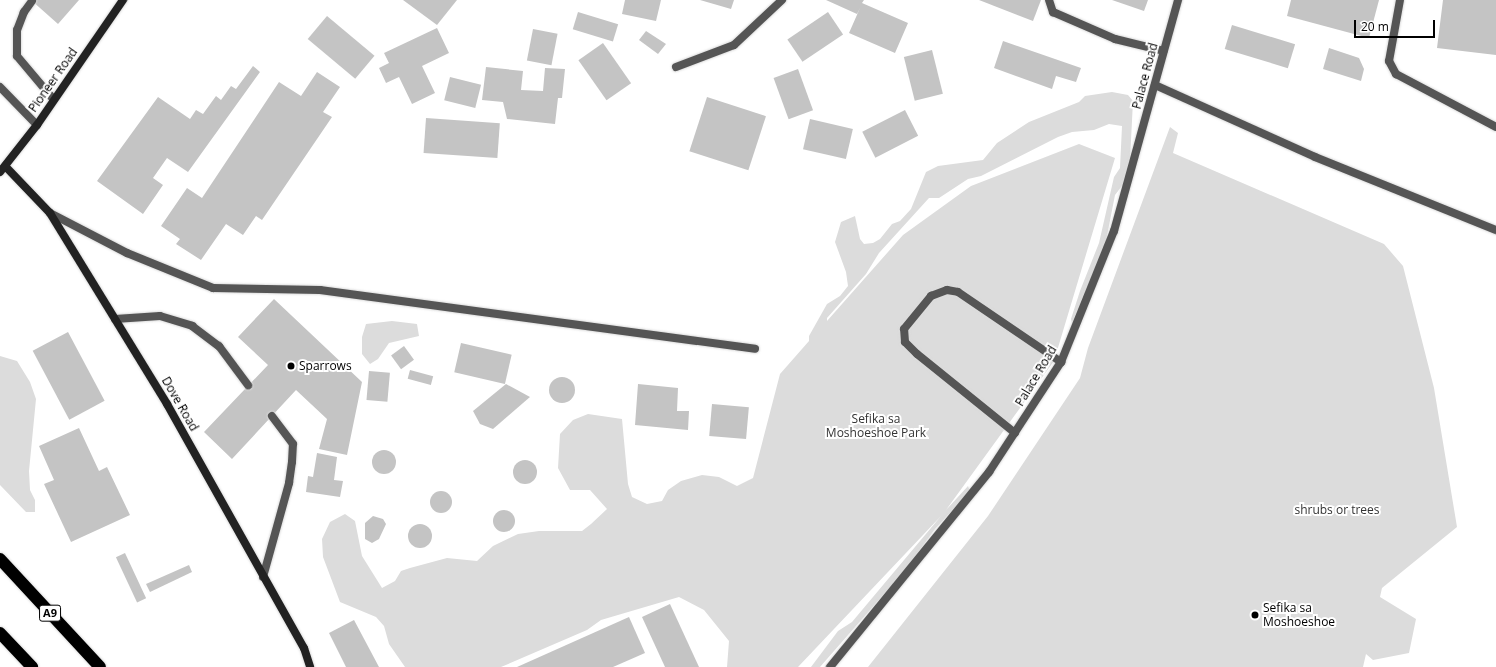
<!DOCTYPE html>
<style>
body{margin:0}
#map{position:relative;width:1496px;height:667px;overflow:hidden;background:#fff;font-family:"Open Sans",sans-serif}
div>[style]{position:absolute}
.green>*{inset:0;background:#dcdcdc}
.building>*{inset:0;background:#c4c4c4;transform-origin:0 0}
.round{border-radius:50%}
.roads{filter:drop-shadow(0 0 1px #dbdbdb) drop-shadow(0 0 1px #dbdbdb)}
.lane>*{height:8px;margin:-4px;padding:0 4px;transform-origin:4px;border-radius:4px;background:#555}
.street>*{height:8px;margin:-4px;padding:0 4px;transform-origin:4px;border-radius:4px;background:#555}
.secondary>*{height:8px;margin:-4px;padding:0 4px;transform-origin:4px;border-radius:4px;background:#222}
.highway>*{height:12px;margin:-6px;padding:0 6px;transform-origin:6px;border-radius:6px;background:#000}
.dots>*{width:11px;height:11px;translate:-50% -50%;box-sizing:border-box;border:2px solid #fff;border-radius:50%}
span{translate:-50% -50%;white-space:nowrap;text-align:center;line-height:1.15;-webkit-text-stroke:4px #fff;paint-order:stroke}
.shield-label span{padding:1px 3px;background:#fff;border:1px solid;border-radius:3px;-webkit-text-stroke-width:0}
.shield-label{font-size:11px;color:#000;font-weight:700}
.street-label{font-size:12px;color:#000}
.poi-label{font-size:12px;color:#000}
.left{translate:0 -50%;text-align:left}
.park-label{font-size:12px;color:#333}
.scale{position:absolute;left:1354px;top:20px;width:81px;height:18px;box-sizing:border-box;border:2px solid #000;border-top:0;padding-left:5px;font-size:12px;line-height:14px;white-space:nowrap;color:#000;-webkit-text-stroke:3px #fff;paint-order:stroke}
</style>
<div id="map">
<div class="green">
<div style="clip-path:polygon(1112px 92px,1128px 95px,1133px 101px,1130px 160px,1125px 182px,1115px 195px,1106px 241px,1072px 323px,1071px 319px,1080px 291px,1099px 243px,1114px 177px,1120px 168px,1122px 126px,1109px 124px,1094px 130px,1072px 132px,1058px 137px,981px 176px,968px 179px,939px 198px,929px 198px,879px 253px,866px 274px,827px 318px,827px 321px,903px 235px,971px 186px,1079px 144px,1115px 158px,1054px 361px,946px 510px,968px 486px,970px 491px,935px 529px,905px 570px,820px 667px,811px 667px,838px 631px,852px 622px,941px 516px,798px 667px,727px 667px,729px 641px,704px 610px,679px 597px,601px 620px,587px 630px,501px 667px,405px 667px,389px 644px,384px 626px,376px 617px,340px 602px,323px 557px,322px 539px,330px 522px,345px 514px,355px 521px,362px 556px,382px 588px,395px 581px,401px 571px,410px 568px,447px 558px,477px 561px,493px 546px,518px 534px,539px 531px,582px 531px,591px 524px,607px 509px,590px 490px,570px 490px,558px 468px,560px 434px,573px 420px,588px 414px,622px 419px,628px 484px,632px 497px,647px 504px,662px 501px,668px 490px,681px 481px,702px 475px,719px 477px,737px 486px,753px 478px,780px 374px,809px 341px,809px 336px,827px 304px,840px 296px,848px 286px,846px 272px,835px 242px,841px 222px,855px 216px,860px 239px,864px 244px,873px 243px,880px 239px,892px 224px,900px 221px,911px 209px,926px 172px,938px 166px,983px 160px,997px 143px,1029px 122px,1079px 102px,1085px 96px)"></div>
<div style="clip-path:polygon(1170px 127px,1178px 133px,1173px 153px,1384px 244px,1403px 266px,1434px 388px,1457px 527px,1382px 588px,1380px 597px,1416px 619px,1409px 653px,1373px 660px,1366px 654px,1363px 667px,868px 667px,988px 516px,1080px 378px,1088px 348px)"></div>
<div style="clip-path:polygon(392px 321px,417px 324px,419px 336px,389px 343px,378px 359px,370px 364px,362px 354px,362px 337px,366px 324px)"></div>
<div style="clip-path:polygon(0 356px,17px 361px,30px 382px,36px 399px,29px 471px,30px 490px,35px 500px,35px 512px,26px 512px,0 485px)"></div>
</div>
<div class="building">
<div style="clip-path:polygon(31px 0,79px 0,58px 24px)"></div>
<div style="clip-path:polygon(403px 0,457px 0,437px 25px)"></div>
<div style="clip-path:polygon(625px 0,661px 0,656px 21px,622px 14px)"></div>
<div style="clip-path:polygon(700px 0,734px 0,731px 9px)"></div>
<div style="clip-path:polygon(826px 0,864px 0,862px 3px,908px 23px,895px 53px,849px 33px,860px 8px,857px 14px)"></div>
<div style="clip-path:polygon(979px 0,1041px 0,1033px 21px)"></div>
<div style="clip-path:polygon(1112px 0,1148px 0,1144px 11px)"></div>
<div style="clip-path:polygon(1291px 0,1379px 0,1369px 38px,1287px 16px)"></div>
<div style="clip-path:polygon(1443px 0,1496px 0,1496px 55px,1437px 48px)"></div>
<div style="left:578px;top:12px;width:42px;height:18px;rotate:17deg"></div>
<div style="left:828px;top:12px;width:27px;height:49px;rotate:56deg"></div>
<div style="left:327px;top:16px;width:62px;height:30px;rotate:40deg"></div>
<div style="left:1232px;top:25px;width:66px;height:25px;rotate:17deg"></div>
<div style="clip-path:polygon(437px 28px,449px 53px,422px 66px,435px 93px,412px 104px,399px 77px,386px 83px,379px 68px,389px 63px,384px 53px)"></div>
<div style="left:533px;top:29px;width:25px;height:32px;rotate:11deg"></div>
<div style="clip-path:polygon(646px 31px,666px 44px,658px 54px,639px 40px)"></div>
<div style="clip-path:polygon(1003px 41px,1081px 68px,1076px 82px,1056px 76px,1052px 89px,994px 68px)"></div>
<div style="left:603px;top:43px;width:49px;height:30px;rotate:55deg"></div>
<div style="clip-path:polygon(1329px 48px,1359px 58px,1364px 69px,1361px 81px,1323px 69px)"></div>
<div style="left:932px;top:50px;width:45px;height:29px;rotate:76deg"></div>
<div style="clip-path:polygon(253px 66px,260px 72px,188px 172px,167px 158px,153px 178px,163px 185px,143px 214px,97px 181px,158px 97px,190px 119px,196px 110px,203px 114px,216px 96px,221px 100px,231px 86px,236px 89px)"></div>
<div style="clip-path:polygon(486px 67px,523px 71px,521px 90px,543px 91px,545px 68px,565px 69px,562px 98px,558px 98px,555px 124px,507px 119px,503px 102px,482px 100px)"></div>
<div style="left:798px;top:69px;width:44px;height:26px;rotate:70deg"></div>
<div style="clip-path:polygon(317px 72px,340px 87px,323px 112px,332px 117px,262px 220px,256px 216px,243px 235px,226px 224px,201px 260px,176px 244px,180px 239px,161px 226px,187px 188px,202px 198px,279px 82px,301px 96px)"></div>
<div style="left:450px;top:77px;width:32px;height:24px;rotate:14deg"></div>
<div style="left:707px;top:97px;width:62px;height:57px;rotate:18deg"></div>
<div style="left:905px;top:110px;width:29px;height:48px;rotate:63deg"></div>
<div style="left:426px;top:118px;width:74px;height:35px;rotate:4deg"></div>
<div style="left:810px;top:119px;width:44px;height:31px;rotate:13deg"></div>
<div style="clip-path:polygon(274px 299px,362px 382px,347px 455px,319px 449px,327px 419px,296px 390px,232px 459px,204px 432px,268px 365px,238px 337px)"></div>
<div style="left:68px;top:332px;width:78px;height:40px;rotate:62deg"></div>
<div style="left:461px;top:343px;width:52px;height:30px;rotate:13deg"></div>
<div style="left:404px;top:346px;width:17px;height:16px;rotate:54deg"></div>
<div style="left:410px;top:370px;width:24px;height:9px;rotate:15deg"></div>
<div style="left:369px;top:371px;width:21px;height:29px;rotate:5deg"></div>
<div class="round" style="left:549px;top:377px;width:26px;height:26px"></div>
<div style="clip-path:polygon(506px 384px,530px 397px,493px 429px,480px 424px,473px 411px)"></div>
<div style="clip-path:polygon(638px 384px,678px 388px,677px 411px,689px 411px,688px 430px,635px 425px)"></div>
<div style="left:712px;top:404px;width:37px;height:32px;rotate:5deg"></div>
<div style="clip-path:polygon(79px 428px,99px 471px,107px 467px,130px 515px,71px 542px,44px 484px,54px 480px,39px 446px)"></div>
<div class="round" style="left:372px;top:450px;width:24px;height:24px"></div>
<div style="clip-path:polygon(317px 453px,337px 457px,334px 480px,343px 481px,340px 497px,306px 492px,308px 476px,313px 477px)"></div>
<div class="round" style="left:513px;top:460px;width:24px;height:24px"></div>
<div class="round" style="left:430px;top:491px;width:22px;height:22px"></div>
<div class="round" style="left:493px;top:510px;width:22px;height:22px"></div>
<div style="clip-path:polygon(373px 516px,383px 519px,386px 524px,379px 539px,372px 543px,365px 539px,365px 523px)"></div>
<div class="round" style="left:408px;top:524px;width:24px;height:24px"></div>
<div style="left:125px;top:553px;width:50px;height:10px;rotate:65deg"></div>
<div style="clip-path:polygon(189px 565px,192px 572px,150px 592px,146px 584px)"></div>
<div style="clip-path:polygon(670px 604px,699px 667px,665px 667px,642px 617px)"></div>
<div style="clip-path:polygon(629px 617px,645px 653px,613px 667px,517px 667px)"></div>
<div style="clip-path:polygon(354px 620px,379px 667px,346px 667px,329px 633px)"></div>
</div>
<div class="roads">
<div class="lane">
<div style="left:1049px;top:0;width:13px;rotate:72deg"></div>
<div style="left:1053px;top:12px;width:68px;rotate:23.5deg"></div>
<div style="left:1115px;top:39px;width:50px;rotate:13.8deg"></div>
<div style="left:1400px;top:0;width:62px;rotate:100.2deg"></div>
<div style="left:1389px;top:61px;width:15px;rotate:62deg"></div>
<div style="left:1396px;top:74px;width:113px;rotate:27.9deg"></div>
<div style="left:32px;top:1px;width:14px;rotate:126deg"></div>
<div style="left:24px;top:12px;width:19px;rotate:111deg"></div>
<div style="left:17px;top:30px;width:26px;rotate:90deg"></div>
<div style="left:17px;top:56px;width:57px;rotate:49.9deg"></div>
<div style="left:676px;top:67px;width:62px;rotate:-20.8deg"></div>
<div style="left:734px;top:45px;width:66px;rotate:-43.2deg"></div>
<div style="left:0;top:87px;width:53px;rotate:45.8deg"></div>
<div style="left:50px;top:213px;width:87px;rotate:27.5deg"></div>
<div style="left:127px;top:253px;width:93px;rotate:22.1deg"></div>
<div style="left:213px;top:288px;width:107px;rotate:1.1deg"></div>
<div style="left:320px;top:290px;width:439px;rotate:7.7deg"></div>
<div style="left:115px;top:319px;width:45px;rotate:-3.8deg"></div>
<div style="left:160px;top:316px;width:34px;rotate:17deg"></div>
<div style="left:192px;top:326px;width:34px;rotate:37deg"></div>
<div style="left:219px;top:346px;width:49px;rotate:53.4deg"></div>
<div style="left:1015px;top:433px;width:126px;rotate:-141.1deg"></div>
<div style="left:917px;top:354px;width:17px;rotate:-135deg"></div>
<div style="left:905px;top:342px;width:13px;rotate:-94deg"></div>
<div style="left:904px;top:329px;width:43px;rotate:-50.7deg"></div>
<div style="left:931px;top:296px;width:17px;rotate:-21deg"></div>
<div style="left:947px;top:290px;width:11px;rotate:10deg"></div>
<div style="left:958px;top:292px;width:125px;rotate:34.2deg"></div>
<div style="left:263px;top:577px;width:98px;rotate:-74.5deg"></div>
<div style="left:289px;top:483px;width:21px;rotate:-82deg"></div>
<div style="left:292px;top:462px;width:18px;rotate:-87deg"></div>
<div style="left:293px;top:444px;width:35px;rotate:-127deg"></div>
</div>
<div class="street">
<div style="left:1155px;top:85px;width:175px;rotate:24.2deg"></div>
<div style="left:1315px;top:157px;width:195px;rotate:22deg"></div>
<div style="left:830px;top:667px;width:252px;rotate:-50.8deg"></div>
<div style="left:989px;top:472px;width:131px;rotate:-56.8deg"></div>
<div style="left:1061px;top:362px;width:141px;rotate:-68deg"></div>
<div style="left:1114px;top:231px;width:240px;rotate:-74.5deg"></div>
</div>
<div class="secondary">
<div style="left:6px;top:167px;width:64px;rotate:46.3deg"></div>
<div style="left:50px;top:213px;width:224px;rotate:58.5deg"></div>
<div style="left:167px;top:404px;width:280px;rotate:60.7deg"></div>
<div style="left:304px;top:648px;width:20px;rotate:72deg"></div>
<div style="left:0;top:172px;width:60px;rotate:-51.8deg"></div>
<div style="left:37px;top:125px;width:152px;rotate:-55.5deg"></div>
</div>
<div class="highway">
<div style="left:0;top:559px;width:147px;rotate:47.2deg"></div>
<div style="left:0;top:633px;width:47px;rotate:46.7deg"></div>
</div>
</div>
<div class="dots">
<div style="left:291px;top:366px;background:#000"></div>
<div style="left:1255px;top:615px;background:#000"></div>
</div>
<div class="shield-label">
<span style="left:50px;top:613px">A9</span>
</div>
<div class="street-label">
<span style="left:1145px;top:76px;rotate:-75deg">Palace Road</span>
<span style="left:53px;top:80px;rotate:-55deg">Pioneer Road</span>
<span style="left:1036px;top:376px;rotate:-59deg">Palace Road</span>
<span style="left:180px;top:404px;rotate:60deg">Dove Road</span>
</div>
<div class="poi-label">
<span class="left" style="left:299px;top:366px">Sparrows</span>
<span class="left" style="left:1263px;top:615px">Sefika sa<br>Moshoeshoe</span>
</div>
<div class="park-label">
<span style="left:876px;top:426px">Sefika sa<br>Moshoeshoe Park</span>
<span style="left:1337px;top:510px">shrubs or trees</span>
</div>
<div class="scale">20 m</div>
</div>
